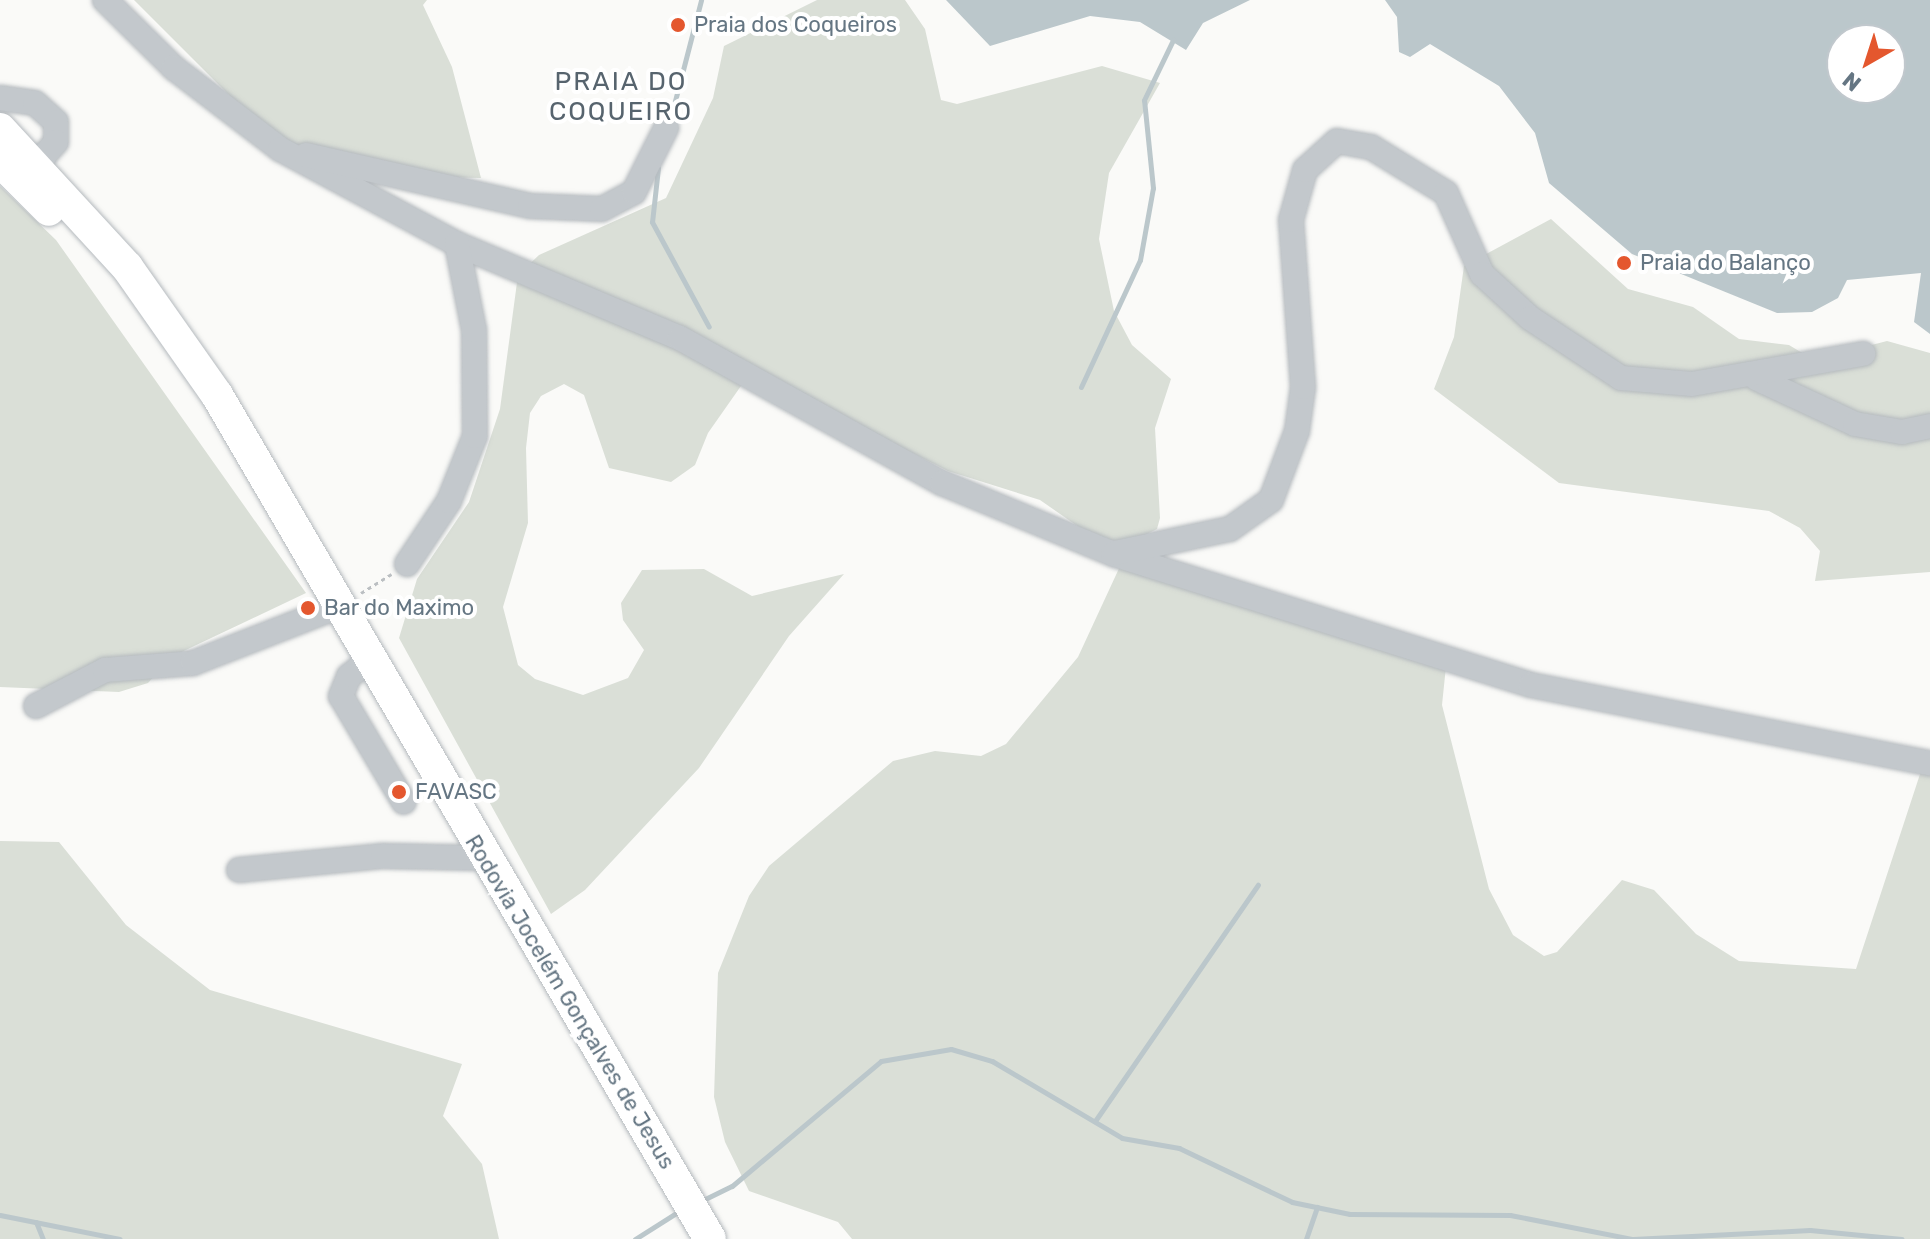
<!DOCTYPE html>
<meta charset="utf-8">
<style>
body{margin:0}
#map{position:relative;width:1930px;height:1239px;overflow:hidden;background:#fafaf8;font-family:Rubik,sans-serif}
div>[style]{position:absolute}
.green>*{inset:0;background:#dadfd7}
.water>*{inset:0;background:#bbc7cb}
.stream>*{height:5px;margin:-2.5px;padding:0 2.5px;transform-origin:2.5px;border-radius:2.5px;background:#bbc7cb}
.path>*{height:3px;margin-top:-1.5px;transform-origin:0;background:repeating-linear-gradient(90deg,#bbbfc2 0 4px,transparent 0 8px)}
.roads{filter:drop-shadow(0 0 2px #b5babe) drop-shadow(0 0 2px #b5babe)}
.minor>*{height:24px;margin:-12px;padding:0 12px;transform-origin:12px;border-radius:12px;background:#c3c8cc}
.major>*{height:32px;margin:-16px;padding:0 16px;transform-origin:16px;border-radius:16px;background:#fff}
.dots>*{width:22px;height:22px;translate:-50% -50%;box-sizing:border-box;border:4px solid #fff;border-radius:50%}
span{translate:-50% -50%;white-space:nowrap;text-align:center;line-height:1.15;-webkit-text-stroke:8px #fff;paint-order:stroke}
.poi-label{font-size:22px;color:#657683}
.left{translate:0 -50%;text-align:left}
.street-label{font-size:22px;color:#657683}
.quarter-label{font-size:26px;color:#57646e;letter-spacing:2px}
.north{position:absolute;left:1826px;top:24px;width:80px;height:80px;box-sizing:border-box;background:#fff;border:2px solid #c1c8cd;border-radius:50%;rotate:219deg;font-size:22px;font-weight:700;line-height:32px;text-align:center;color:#657683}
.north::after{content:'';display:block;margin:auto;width:28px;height:36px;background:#e4572e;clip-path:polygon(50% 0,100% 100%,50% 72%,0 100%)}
</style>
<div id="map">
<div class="green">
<div style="clip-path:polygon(134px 0,427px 0,423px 5px,452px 67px,481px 178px,436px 177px,279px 145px)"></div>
<div style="clip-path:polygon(817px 0,905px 0,925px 29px,941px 100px,957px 104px,1102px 66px,1160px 83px,1109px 173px,1099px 239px,1114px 311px,1132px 345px,1171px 379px,1155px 428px,1160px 518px,1157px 529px,1131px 542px,1096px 539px,1040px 500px,948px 471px,777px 385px,755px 366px,708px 433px,695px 465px,671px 482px,609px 468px,584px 395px,564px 384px,541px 396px,530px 413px,526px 448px,528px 523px,503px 607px,518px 665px,535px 679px,583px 695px,628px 678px,644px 650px,623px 620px,621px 603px,642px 570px,704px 569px,752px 596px,844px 574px,789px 636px,699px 768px,585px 890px,551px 914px,399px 638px,417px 579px,469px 502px,500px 409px,518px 275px,539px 255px,666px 198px,713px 98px,724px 46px)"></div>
<div style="clip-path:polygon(0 186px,56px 240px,306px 593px,171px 657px,148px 683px,119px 692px,0 687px)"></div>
<div style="clip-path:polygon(1551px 219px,1628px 289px,1693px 307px,1739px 339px,1789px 345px,1814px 360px,1887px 341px,1930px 353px,1930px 572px,1815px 581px,1820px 551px,1800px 528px,1769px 511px,1559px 483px,1434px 389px,1454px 337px,1464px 266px)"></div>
<div style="clip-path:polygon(1128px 549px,1448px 647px,1442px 705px,1489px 889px,1513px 935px,1544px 956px,1557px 952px,1622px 880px,1654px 890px,1696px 934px,1739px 961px,1856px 969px,1922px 768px,1930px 769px,1930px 1239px,852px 1239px,838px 1222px,749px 1191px,725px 1142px,714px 1097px,718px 973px,749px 896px,769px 866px,893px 761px,935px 751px,981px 756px,1006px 744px,1078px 657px)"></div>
<div style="clip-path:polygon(0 841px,59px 842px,126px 925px,210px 990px,462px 1064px,443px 1116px,482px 1164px,499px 1239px,0 1239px)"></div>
</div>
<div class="water">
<div style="clip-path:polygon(946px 0,1250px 0,1203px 23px,1186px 50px,1140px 22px,1090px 16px,990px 46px)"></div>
<div style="clip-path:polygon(evenodd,1385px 0,1930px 0,1930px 334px,1914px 322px,1921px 273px,1847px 280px,1838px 298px,1812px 312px,1777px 313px,1632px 254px,1549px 183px,1535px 133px,1499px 86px,1430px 44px,1410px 57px,1399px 52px,1397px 17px,1385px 0,1842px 40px,1890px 40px,1890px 88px,1842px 88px,1842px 40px)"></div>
</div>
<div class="stream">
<div style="left:669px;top:124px;width:128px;rotate:-75.5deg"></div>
<div style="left:658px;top:168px;width:54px;rotate:96.3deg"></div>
<div style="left:652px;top:222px;width:119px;rotate:61.5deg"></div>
<div style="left:1081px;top:387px;width:140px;rotate:-65.1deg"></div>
<div style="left:1140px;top:260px;width:73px;rotate:-79.8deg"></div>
<div style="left:1153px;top:188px;width:88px;rotate:-95.8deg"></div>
<div style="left:1144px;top:100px;width:67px;rotate:-64.2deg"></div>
<div style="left:1095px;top:1121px;width:287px;rotate:-55.4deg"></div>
<div style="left:701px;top:1201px;width:34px;rotate:-26deg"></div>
<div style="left:732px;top:1186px;width:194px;rotate:-40deg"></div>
<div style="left:881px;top:1061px;width:71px;rotate:-9.7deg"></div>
<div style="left:951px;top:1049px;width:43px;rotate:16.3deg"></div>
<div style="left:992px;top:1061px;width:151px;rotate:30.6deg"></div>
<div style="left:1122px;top:1138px;width:58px;rotate:10deg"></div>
<div style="left:1179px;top:1148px;width:125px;rotate:25.5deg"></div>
<div style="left:1292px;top:1202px;width:59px;rotate:11.7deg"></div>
<div style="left:1350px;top:1214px;width:160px;rotate:0.4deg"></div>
<div style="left:1510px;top:1215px;width:124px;rotate:11.1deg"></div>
<div style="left:0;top:1215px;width:122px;rotate:11.3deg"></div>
<div style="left:36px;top:1222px;width:18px;rotate:68deg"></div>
<div style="left:635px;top:1239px;width:54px;rotate:-32.2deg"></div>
<div style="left:1306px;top:1239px;width:34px;rotate:-71deg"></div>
<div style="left:1633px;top:1239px;width:177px;rotate:-2.9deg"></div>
<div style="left:1810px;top:1230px;width:92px;rotate:5.6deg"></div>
</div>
<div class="path">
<div style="left:361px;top:593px;width:36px;rotate:-32deg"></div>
</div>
<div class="roads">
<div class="minor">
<div style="left:105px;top:0;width:97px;rotate:44.6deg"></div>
<div style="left:174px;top:68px;width:133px;rotate:37.4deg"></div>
<div style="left:280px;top:149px;width:201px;rotate:28.2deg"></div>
<div style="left:457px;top:244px;width:242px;rotate:22.9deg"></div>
<div style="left:680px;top:338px;width:299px;rotate:29deg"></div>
<div style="left:942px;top:483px;width:185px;rotate:22.5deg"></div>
<div style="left:1113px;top:554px;width:438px;rotate:17.4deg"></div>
<div style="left:1531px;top:685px;width:407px;rotate:11.1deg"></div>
<div style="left:0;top:98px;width:35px;rotate:8deg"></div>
<div style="left:35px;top:103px;width:28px;rotate:42deg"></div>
<div style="left:56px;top:122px;width:20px;rotate:90deg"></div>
<div style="left:56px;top:142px;width:30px;rotate:131deg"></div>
<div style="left:306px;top:155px;width:230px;rotate:12.8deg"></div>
<div style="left:530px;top:206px;width:72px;rotate:2.4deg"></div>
<div style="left:602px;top:209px;width:36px;rotate:-28deg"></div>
<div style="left:634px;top:192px;width:72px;rotate:-63.4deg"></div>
<div style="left:1756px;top:378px;width:109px;rotate:24.9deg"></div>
<div style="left:1855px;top:424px;width:48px;rotate:9.7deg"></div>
<div style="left:1902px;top:432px;width:29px;rotate:-12deg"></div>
<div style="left:1115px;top:553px;width:117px;rotate:-11.8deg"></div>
<div style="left:1230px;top:529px;width:50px;rotate:-35.3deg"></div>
<div style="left:1271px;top:500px;width:74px;rotate:-69.4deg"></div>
<div style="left:1297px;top:431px;width:44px;rotate:-82.2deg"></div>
<div style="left:1303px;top:387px;width:167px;rotate:-94.1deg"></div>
<div style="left:1291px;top:220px;width:52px;rotate:-74.4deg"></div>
<div style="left:1305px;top:170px;width:43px;rotate:-42.2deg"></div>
<div style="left:1337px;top:141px;width:35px;rotate:10deg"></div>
<div style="left:1371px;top:147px;width:88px;rotate:31.5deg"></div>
<div style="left:1446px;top:193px;width:89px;rotate:66deg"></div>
<div style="left:1482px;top:274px;width:65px;rotate:42.5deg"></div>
<div style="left:1530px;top:318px;width:109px;rotate:33.4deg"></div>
<div style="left:1621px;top:378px;width:71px;rotate:4.8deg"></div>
<div style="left:1692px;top:384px;width:174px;rotate:-10deg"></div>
<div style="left:407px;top:564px;width:76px;rotate:-56.3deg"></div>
<div style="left:449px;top:501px;width:70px;rotate:-68.2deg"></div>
<div style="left:475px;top:436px;width:106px;rotate:-90.5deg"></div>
<div style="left:474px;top:330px;width:88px;rotate:-101.2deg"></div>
<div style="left:369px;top:660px;width:26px;rotate:141deg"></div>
<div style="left:349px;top:676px;width:22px;rotate:112deg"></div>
<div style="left:341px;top:696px;width:123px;rotate:59.3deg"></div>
<div style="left:36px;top:706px;width:78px;rotate:-27.6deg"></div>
<div style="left:105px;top:670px;width:88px;rotate:-4.5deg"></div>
<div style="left:193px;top:663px;width:155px;rotate:-21.3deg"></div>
<div style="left:239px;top:870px;width:145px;rotate:-5.6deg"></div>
<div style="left:383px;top:856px;width:103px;rotate:1.1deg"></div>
</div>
<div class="major">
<div style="left:0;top:129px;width:188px;rotate:47.4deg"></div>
<div style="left:127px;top:267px;width:156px;rotate:54.9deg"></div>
<div style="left:217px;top:395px;width:977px;rotate:59.71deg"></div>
<div style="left:0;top:161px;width:69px;rotate:45deg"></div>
</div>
</div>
<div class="dots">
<div style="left:678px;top:25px;background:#e4572e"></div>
<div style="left:1624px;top:263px;background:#e4572e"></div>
<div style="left:308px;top:608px;background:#e4572e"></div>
<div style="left:399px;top:792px;background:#e4572e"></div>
</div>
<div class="poi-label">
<span class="left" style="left:694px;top:25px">Praia dos Coqueiros</span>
<span class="left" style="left:1640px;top:263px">Praia do Balanço</span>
<span class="left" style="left:324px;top:608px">Bar do Maximo</span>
<span class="left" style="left:415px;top:792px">FAVASC</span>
</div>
<div class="street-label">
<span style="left:570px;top:1002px;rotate:59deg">Rodovia Jocelém Gonçalves de Jesus</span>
</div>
<div class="quarter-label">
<span style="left:621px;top:97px">PRAIA DO<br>COQUEIRO</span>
</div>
<div class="north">N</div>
</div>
